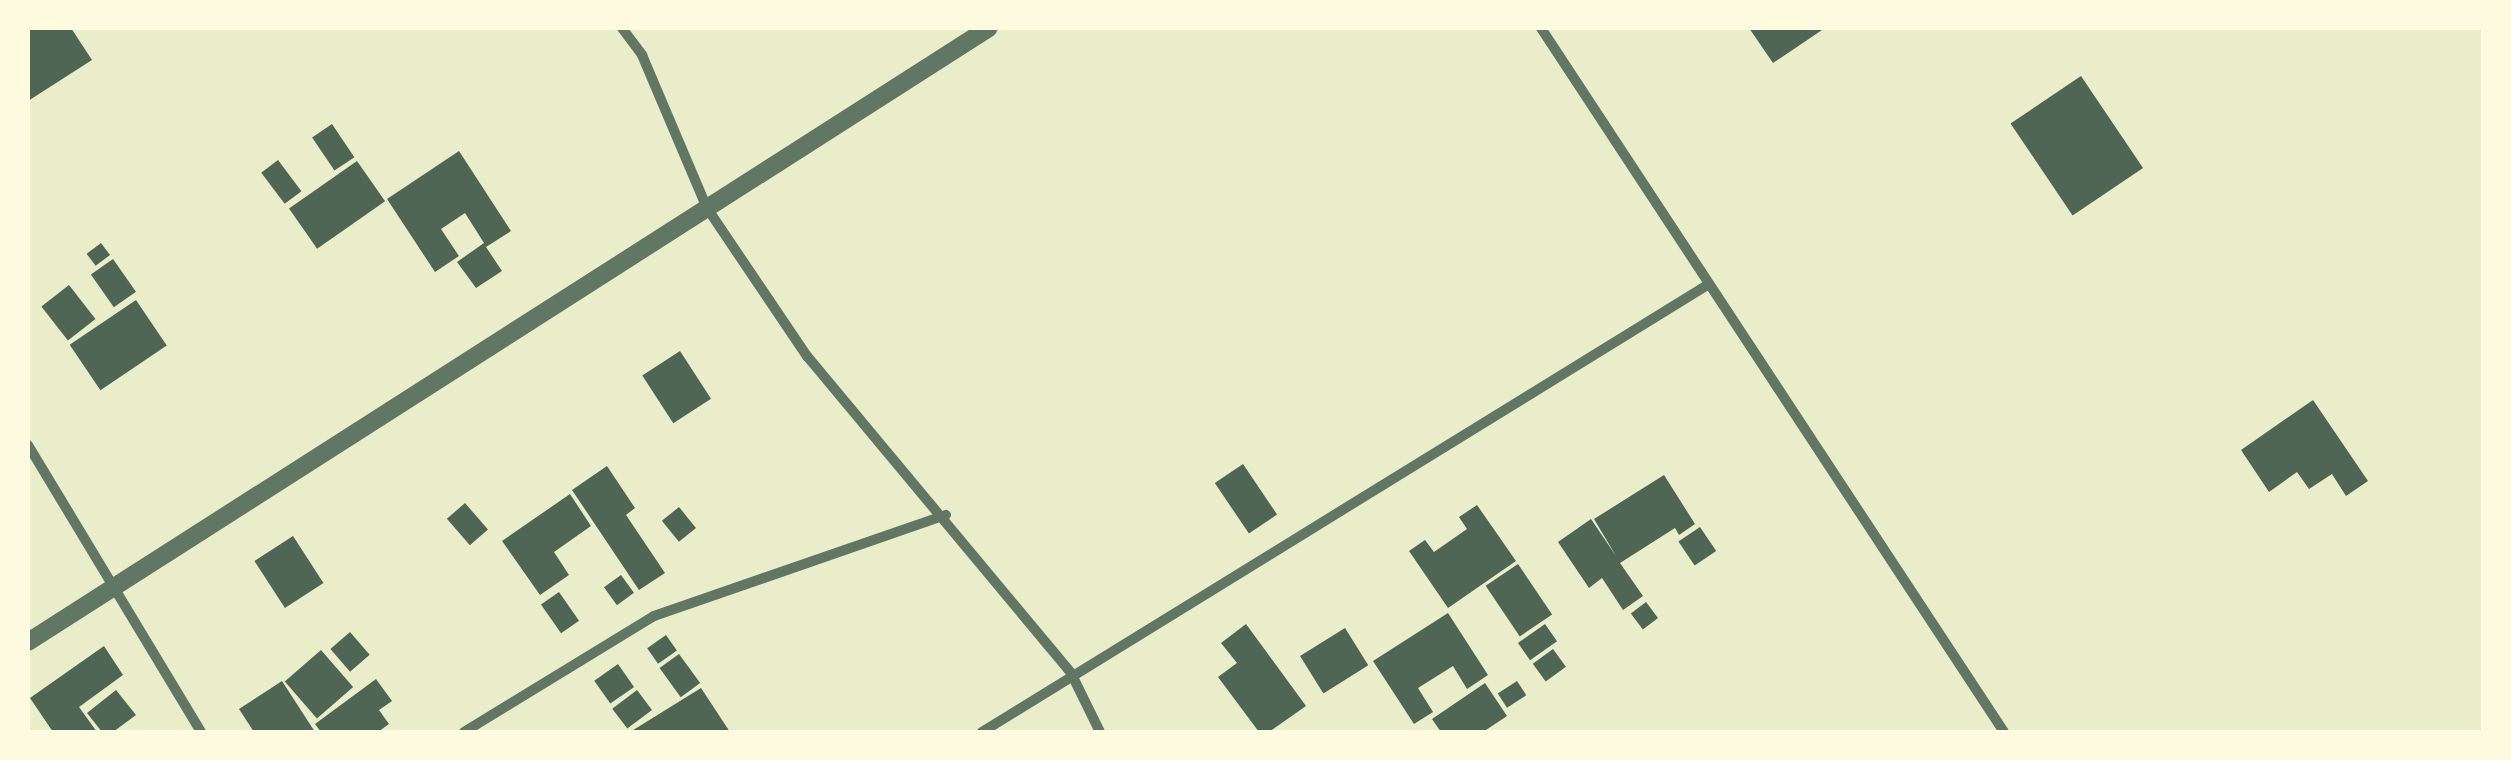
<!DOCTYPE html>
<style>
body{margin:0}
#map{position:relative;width:2511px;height:760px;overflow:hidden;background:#e9edc9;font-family:"Noto Sans",sans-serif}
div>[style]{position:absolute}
.building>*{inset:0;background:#4f6655;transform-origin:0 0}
.minor>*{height:10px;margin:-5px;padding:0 5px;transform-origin:5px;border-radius:5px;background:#617663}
.tertiary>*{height:18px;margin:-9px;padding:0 9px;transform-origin:9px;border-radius:9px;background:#617663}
span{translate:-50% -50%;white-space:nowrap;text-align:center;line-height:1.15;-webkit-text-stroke:10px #fefae0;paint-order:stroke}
.frame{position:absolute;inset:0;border:30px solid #fefae0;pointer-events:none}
</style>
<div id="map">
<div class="building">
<div style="clip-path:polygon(28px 28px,71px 28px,92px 60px,28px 101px)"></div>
<div style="clip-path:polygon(1749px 28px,1825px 28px,1773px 63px)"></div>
<div style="left:2081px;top:76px;width:111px;height:85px;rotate:56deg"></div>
<div style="left:332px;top:124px;width:40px;height:24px;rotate:56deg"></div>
<div style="clip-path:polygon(459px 151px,511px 231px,486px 247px,502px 271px,476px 288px,457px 262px,484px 243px,465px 213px,441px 229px,459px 256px,435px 272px,387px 199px)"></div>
<div style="left:278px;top:160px;width:39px;height:21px;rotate:53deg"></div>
<div style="left:357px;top:161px;width:49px;height:83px;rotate:55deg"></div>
<div style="left:101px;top:243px;width:15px;height:18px;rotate:53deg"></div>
<div style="left:113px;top:259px;width:40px;height:27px;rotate:55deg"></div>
<div style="left:69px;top:285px;width:43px;height:35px;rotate:52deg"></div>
<div style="left:136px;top:300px;width:55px;height:80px;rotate:56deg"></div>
<div style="left:680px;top:351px;width:57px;height:45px;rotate:57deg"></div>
<div style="clip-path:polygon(2313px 400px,2368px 481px,2346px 496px,2332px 474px,2309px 489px,2297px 472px,2269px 492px,2241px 450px)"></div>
<div style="left:1243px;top:464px;width:61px;height:34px;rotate:56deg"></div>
<div style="clip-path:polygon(607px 466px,635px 508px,626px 515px,665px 573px,639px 590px,572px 490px)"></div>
<div style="clip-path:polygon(1664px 475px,1695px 524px,1679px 535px,1675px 528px,1620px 563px,1643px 596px,1623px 610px,1602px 578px,1589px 588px,1558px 542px,1591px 519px,1616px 556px,1594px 519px)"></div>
<div style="clip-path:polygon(570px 494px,591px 526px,554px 552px,569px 575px,540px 595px,502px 541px)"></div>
<div style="left:465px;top:503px;width:35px;height:24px;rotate:49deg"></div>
<div style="clip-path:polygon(1477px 505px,1516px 561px,1448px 608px,1409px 551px,1425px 540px,1434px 552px,1467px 529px,1459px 517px)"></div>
<div style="left:679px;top:507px;width:27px;height:22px;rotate:51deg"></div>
<div style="left:1700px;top:527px;width:29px;height:26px;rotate:56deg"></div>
<div style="left:293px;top:536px;width:56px;height:46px;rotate:57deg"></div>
<div style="left:1518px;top:564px;width:61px;height:39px;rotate:56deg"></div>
<div style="left:621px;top:575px;width:22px;height:21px;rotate:54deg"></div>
<div style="left:559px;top:592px;width:35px;height:22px;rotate:55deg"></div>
<div style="left:1646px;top:602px;width:20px;height:19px;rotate:53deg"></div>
<div style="clip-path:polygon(1448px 613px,1488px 675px,1467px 689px,1453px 666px,1418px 688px,1433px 712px,1414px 724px,1373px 661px)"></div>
<div style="clip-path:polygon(1246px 624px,1306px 706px,1269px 732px,1259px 732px,1218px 677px,1237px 663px,1221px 643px)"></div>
<div style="left:1545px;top:624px;width:21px;height:33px;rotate:55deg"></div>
<div style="left:1345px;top:628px;width:44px;height:53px;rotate:58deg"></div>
<div style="left:350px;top:632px;width:30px;height:26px;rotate:49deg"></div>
<div style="left:666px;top:635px;width:19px;height:23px;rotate:55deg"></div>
<div style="clip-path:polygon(104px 646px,123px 675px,79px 707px,97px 732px,53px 732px,30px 698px)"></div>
<div style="left:1553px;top:649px;width:22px;height:25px;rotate:54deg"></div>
<div style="left:321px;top:650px;width:49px;height:48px;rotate:49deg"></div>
<div style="left:679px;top:654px;width:36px;height:24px;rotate:54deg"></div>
<div style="left:618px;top:664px;width:28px;height:29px;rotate:55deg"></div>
<div style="clip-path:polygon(376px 679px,392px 701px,379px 710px,389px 724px,378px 732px,321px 732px,315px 724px)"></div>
<div style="clip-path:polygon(282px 681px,315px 732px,254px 732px,239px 709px)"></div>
<div style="left:1517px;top:681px;width:17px;height:23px;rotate:57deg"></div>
<div style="clip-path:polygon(1485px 683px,1507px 716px,1483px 732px,1441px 732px,1432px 719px)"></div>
<div style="clip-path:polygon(701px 688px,730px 732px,630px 732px)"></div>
<div style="clip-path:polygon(116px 690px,136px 715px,113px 732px,102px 732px,87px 713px)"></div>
<div style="left:637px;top:690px;width:25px;height:31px;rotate:53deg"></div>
</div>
<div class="minor">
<div style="left:622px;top:28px;width:34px;rotate:53deg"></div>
<div style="left:642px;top:55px;width:166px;rotate:67deg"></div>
<div style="left:707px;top:208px;width:179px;rotate:56deg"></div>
<div style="left:807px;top:356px;width:413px;rotate:50.2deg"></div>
<div style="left:1071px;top:673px;width:66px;rotate:63.8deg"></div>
<div style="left:1541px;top:28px;width:843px;rotate:56.67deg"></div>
<div style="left:28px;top:445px;width:335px;rotate:58.9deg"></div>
<div style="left:464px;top:732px;width:223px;rotate:-31.4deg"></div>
<div style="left:654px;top:616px;width:309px;rotate:-19.1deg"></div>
<div style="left:982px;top:732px;width:854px;rotate:-31.64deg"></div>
</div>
<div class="tertiary">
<div style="left:28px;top:642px;width:1140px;rotate:-32.58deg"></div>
</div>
<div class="frame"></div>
</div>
